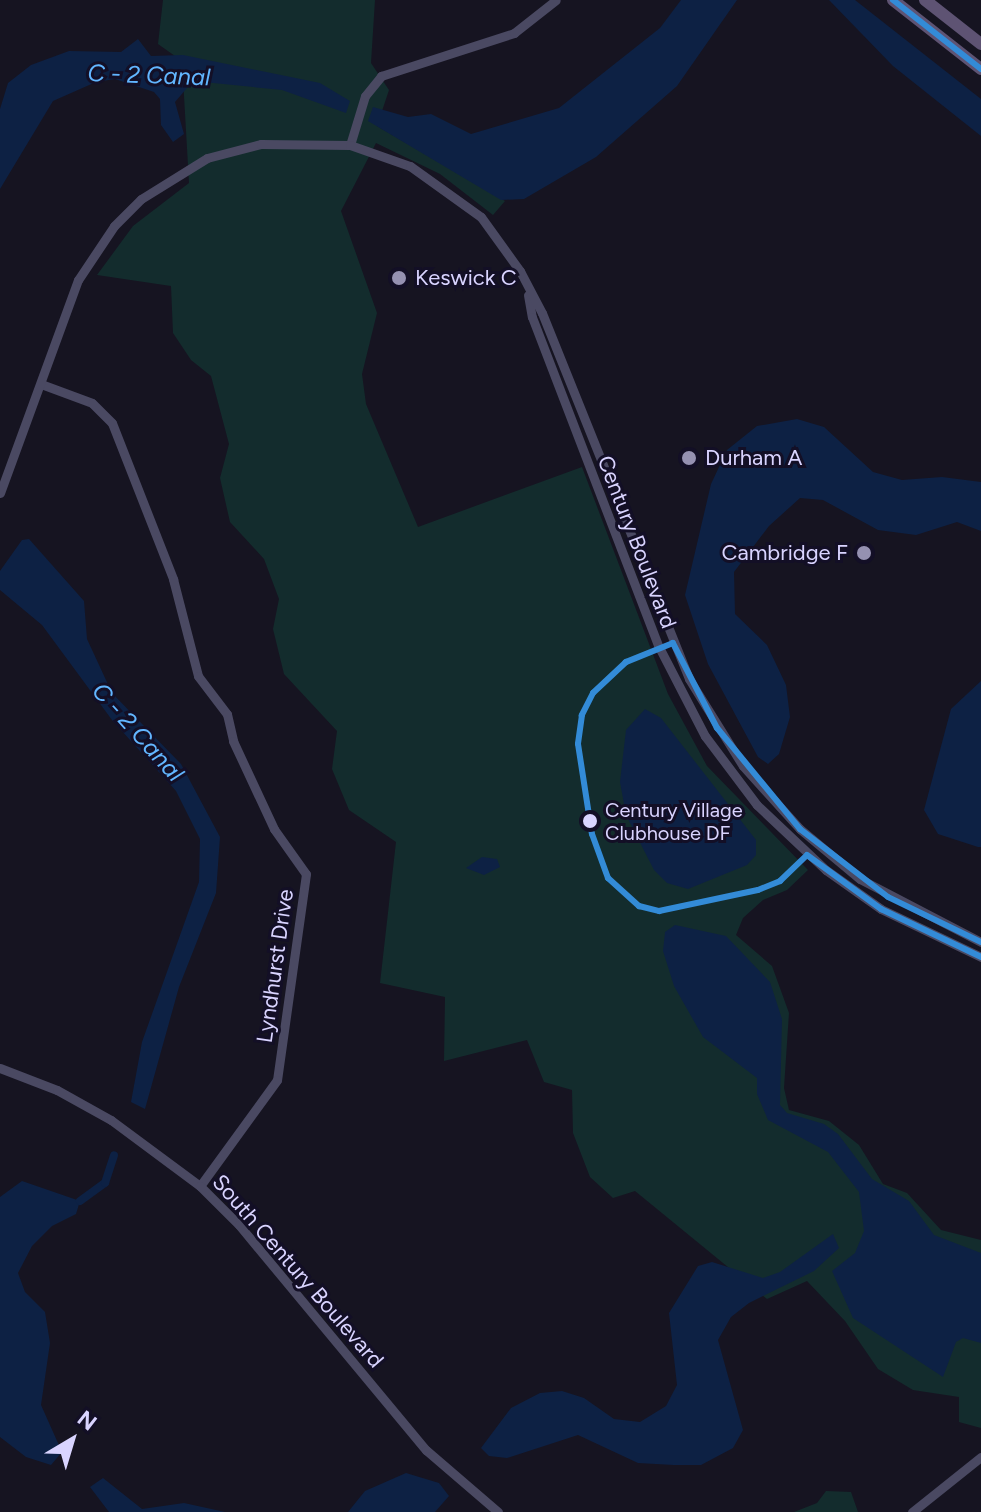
<!DOCTYPE html>
<style>
body{margin:0}
#map{position:relative;width:981px;height:1512px;overflow:hidden;background:#161421;font-family:Figtree,sans-serif}
div>[style]{position:absolute}
.green>*{inset:0;background:#132c2d}
.water>*{inset:0;background:#0d2144}
.canal>*{height:8px;margin:-4px;padding:0 4px;transform-origin:4px;border-radius:4px;background:#0d2144}
.minor>*{height:9px;margin:-4.5px;padding:0 4.5px;transform-origin:4.5px;border-radius:4.5px;background:#4a4962}
.major>*{height:12px;margin:-6px;padding:0 6px;transform-origin:6px;border-radius:6px;background:#5e5373}
.bus-1>*{height:6px;margin:-3px;padding:0 3px;transform-origin:3px;border-radius:3px;background:#338bd7}
.dots>*{width:22px;height:22px;translate:-50% -50%;box-sizing:border-box;border:4px solid #130f26;border-radius:50%}
span{translate:-50% -50%;white-space:nowrap;text-align:center;line-height:1.15;-webkit-text-stroke:6px #130f26;paint-order:stroke}
.bus-label{font-size:20px;color:#d9d4ff}
.left{translate:0 -50%;text-align:left}
.poi-label{font-size:22px;color:#d9d4ff}
.right{translate:-100% -50%;text-align:right}
.street-label{font-size:22px;color:#d9d4ff}
.water-label{font-size:24px;color:#62b6ff;font-style:italic}
.north{position:absolute;left:32px;top:1400px;width:80px;height:80px;-webkit-text-stroke:6px #130f26;paint-order:stroke;rotate:38deg;font-size:22px;font-weight:700;line-height:32px;text-align:center;color:#d9d4ff}
.north::after{content:'';display:block;margin:auto;width:28px;height:36px;background:#d9d4ff;clip-path:polygon(50% 0,100% 100%,50% 72%,0 100%)}
</style>
<div id="map">
<div class="green">
<div style="clip-path:polygon(163px 0,375px 0,371px 63px,389px 90px,377px 126px,505px 201px,493px 215px,440px 174px,376px 143px,341px 211px,377px 313px,362px 374px,366px 404px,418px 527px,582px 467px,668px 694px,707px 766px,808px 870px,787px 890px,763px 900px,743px 918px,736px 935px,772px 966px,789px 1013px,784px 1088px,789px 1110px,829px 1121px,859px 1145px,883px 1184px,907px 1193px,941px 1230px,981px 1240px,981px 1428px,959px 1422px,959px 1397px,913px 1390px,878px 1369px,845px 1321px,807px 1281px,767px 1299px,635px 1191px,613px 1198px,590px 1177px,573px 1133px,572px 1090px,544px 1082px,527px 1040px,444px 1061px,445px 997px,380px 983px,396px 842px,349px 810px,332px 769px,337px 731px,284px 674px,273px 629px,279px 599px,264px 559px,230px 522px,220px 478px,229px 444px,211px 376px,191px 360px,173px 333px,171px 286px,97px 275px,133px 226px,189px 183px,182px 61px,158px 44px)"></div>
<div style="clip-path:polygon(826px 1491px,851px 1492px,858px 1512px,794px 1512px,817px 1503px)"></div>
</div>
<div class="water">
<div style="clip-path:polygon(681px 0,737px 0,677px 86px,596px 157px,524px 199px,501px 200px,368px 121px,373px 107px,408px 117px,431px 114px,471px 134px,559px 108px,660px 28px)"></div>
<div style="clip-path:polygon(829px 0,855px 0,981px 99px,981px 136px,893px 66px)"></div>
<div style="clip-path:polygon(138px 39px,151px 56px,183px 55px,320px 83px,350px 101px,346px 113px,282px 90px,193px 81px,175px 102px,184px 134px,173px 142px,161px 125px,160px 99px,154px 92px,115px 79px,96px 82px,53px 101px,0 189px,0 109px,8px 83px,31px 65px,69px 51px,121px 52px)"></div>
<div style="clip-path:polygon(797px 419px,824px 427px,873px 472px,902px 480px,942px 477px,981px 482px,981px 531px,957px 522px,916px 535px,878px 530px,823px 500px,800px 498px,769px 526px,734px 572px,735px 614px,767px 645px,786px 685px,790px 717px,779px 754px,768px 764px,758px 757px,708px 664px,685px 595px,711px 484px,727px 450px,757px 426px)"></div>
<div style="clip-path:polygon(29px 539px,84px 601px,87px 639px,112px 693px,181px 764px,220px 837px,216px 893px,179px 987px,145px 1109px,131px 1102px,142px 1042px,199px 882px,200px 839px,176px 791px,112px 720px,42px 625px,0 590px,0 571px,22px 540px)"></div>
<div style="clip-path:polygon(981px 681px,981px 847px,978px 847px,938px 834px,924px 810px,951px 709px)"></div>
<div style="clip-path:polygon(645px 709px,661px 718px,756px 840px,756px 855px,747px 865px,688px 889px,667px 883px,654px 870px,626px 815px,620px 782px,626px 730px)"></div>
<div style="clip-path:polygon(482px 857px,497px 859px,500px 867px,484px 875px,466px 868px)"></div>
<div style="clip-path:polygon(675px 925px,726px 936px,770px 982px,782px 1019px,780px 1105px,787px 1113px,824px 1124px,838px 1134px,872px 1179px,909px 1201px,934px 1235px,981px 1253px,981px 1343px,963px 1338px,956px 1342px,943px 1377px,853px 1318px,832px 1271px,855px 1253px,864px 1231px,859px 1192px,828px 1152px,768px 1120px,757px 1094px,757px 1078px,703px 1037px,674px 986px,663px 951px,665px 932px)"></div>
<div style="clip-path:polygon(22px 1181px,80px 1201px,76px 1214px,52px 1226px,32px 1246px,18px 1273px,25px 1292px,45px 1312px,50px 1343px,41px 1405px,62px 1452px,51px 1465px,26px 1457px,0 1437px,0 1197px)"></div>
<div style="clip-path:polygon(833px 1234px,839px 1248px,814px 1271px,749px 1303px,731px 1317px,718px 1340px,743px 1430px,733px 1448px,701px 1465px,674px 1465px,638px 1463px,578px 1435px,507px 1458px,489px 1456px,481px 1448px,511px 1408px,540px 1393px,562px 1391px,584px 1398px,614px 1419px,640px 1422px,666px 1406px,677px 1385px,669px 1313px,698px 1266px,712px 1262px,763px 1278px,780px 1272px)"></div>
<div style="clip-path:polygon(406px 1473px,439px 1483px,449px 1496px,435px 1512px,348px 1512px,365px 1491px)"></div>
<div style="clip-path:polygon(103px 1478px,142px 1509px,184px 1503px,225px 1512px,109px 1512px,90px 1487px)"></div>
</div>
<div class="canal">
<div style="left:80px;top:1201px;width:31px;rotate:-36deg"></div>
<div style="left:105px;top:1183px;width:29px;rotate:-72deg"></div>
</div>
<div class="minor">
<div style="left:350px;top:145px;width:51px;rotate:-73deg"></div>
<div style="left:365px;top:96px;width:26px;rotate:-51deg"></div>
<div style="left:381px;top:76px;width:140px;rotate:-17.9deg"></div>
<div style="left:514px;top:33px;width:53px;rotate:-38.2deg"></div>
<div style="left:528px;top:295px;width:22px;rotate:80deg"></div>
<div style="left:532px;top:317px;width:354px;rotate:69deg"></div>
<div style="left:659px;top:647px;width:100px;rotate:62.7deg"></div>
<div style="left:705px;top:736px;width:86px;rotate:53deg"></div>
<div style="left:757px;top:805px;width:95px;rotate:43.3deg"></div>
<div style="left:826px;top:870px;width:67px;rotate:35.3deg"></div>
<div style="left:881px;top:909px;width:111px;rotate:25.6deg"></div>
<div style="left:41px;top:384px;width:54px;rotate:20.4deg"></div>
<div style="left:92px;top:403px;width:28px;rotate:45deg"></div>
<div style="left:112px;top:423px;width:168px;rotate:68.6deg"></div>
<div style="left:173px;top:579px;width:100px;rotate:75.5deg"></div>
<div style="left:198px;top:676px;width:48px;rotate:52.7deg"></div>
<div style="left:227px;top:714px;width:28px;rotate:77deg"></div>
<div style="left:233px;top:741px;width:97px;rotate:65deg"></div>
<div style="left:274px;top:829px;width:55px;rotate:54.6deg"></div>
<div style="left:306px;top:874px;width:208px;rotate:98deg"></div>
<div style="left:277px;top:1080px;width:131px;rotate:126deg"></div>
<div style="left:0;top:493px;width:227px;rotate:-69.9deg"></div>
<div style="left:78px;top:280px;width:65px;rotate:-56.3deg"></div>
<div style="left:114px;top:226px;width:38px;rotate:-45deg"></div>
<div style="left:141px;top:199px;width:78px;rotate:-31.8deg"></div>
<div style="left:207px;top:158px;width:56px;rotate:-14.5deg"></div>
<div style="left:261px;top:144px;width:89px;rotate:0.6deg"></div>
<div style="left:350px;top:145px;width:64px;rotate:19.3deg"></div>
<div style="left:410px;top:166px;width:87px;rotate:35.7deg"></div>
<div style="left:481px;top:217px;width:67px;rotate:54.2deg"></div>
<div style="left:520px;top:271px;width:47px;rotate:62.4deg"></div>
<div style="left:542px;top:313px;width:394px;rotate:68.1deg"></div>
<div style="left:689px;top:679px;width:102px;rotate:58.2deg"></div>
<div style="left:743px;top:766px;width:85px;rotate:47.9deg"></div>
<div style="left:800px;top:829px;width:78px;rotate:39.8deg"></div>
<div style="left:860px;top:879px;width:136px;rotate:27.5deg"></div>
<div style="left:0;top:1068px;width:61px;rotate:21.1deg"></div>
<div style="left:57px;top:1090px;width:62px;rotate:29.1deg"></div>
<div style="left:111px;top:1120px;width:111px;rotate:36.6deg"></div>
<div style="left:200px;top:1186px;width:55px;rotate:45deg"></div>
<div style="left:239px;top:1225px;width:293px;rotate:50.3deg"></div>
<div style="left:426px;top:1450px;width:95px;rotate:40.7deg"></div>
<div style="left:912px;top:1512px;width:88px;rotate:-38.6deg"></div>
</div>
<div class="major">
<div style="left:893px;top:0;width:112px;rotate:38.1deg"></div>
<div style="left:925px;top:0;width:71px;rotate:38.2deg"></div>
</div>
<div class="bus-1">
<div style="left:893px;top:0;width:112px;rotate:38.1deg"></div>
<div style="left:981px;top:942px;width:103px;rotate:-154.2deg"></div>
<div style="left:888px;top:897px;width:111px;rotate:-142.3deg"></div>
<div style="left:800px;top:829px;width:131px;rotate:-129.4deg"></div>
<div style="left:717px;top:728px;width:96px;rotate:-117.4deg"></div>
<div style="left:673px;top:643px;width:51px;rotate:158deg"></div>
<div style="left:626px;top:662px;width:45px;rotate:136.8deg"></div>
<div style="left:593px;top:693px;width:25px;rotate:117deg"></div>
<div style="left:582px;top:715px;width:29px;rotate:98deg"></div>
<div style="left:578px;top:744px;width:91px;rotate:81.2deg"></div>
<div style="left:592px;top:834px;width:47px;rotate:70deg"></div>
<div style="left:608px;top:878px;width:42px;rotate:42.1deg"></div>
<div style="left:639px;top:906px;width:21px;rotate:14deg"></div>
<div style="left:659px;top:911px;width:101px;rotate:-12deg"></div>
<div style="left:758px;top:890px;width:24px;rotate:-22deg"></div>
<div style="left:780px;top:881px;width:37px;rotate:-44deg"></div>
<div style="left:807px;top:855px;width:92px;rotate:36.1deg"></div>
<div style="left:881px;top:909px;width:111px;rotate:25.6deg"></div>
</div>
<div class="dots">
<div style="left:399px;top:278px;background:#9591b1"></div>
<div style="left:689px;top:458px;background:#9591b1"></div>
<div style="left:864px;top:553px;background:#9591b1"></div>
<div style="left:590px;top:821px;background:#d9d4ff"></div>
</div>
<div class="bus-label">
<span class="left" style="left:605px;top:822px">Century Village<br>Clubhouse DF</span>
</div>
<div class="poi-label">
<span class="left" style="left:415px;top:278px">Keswick C</span>
<span class="left" style="left:705px;top:458px">Durham A</span>
<span class="right" style="left:848px;top:553px">Cambridge F</span>
</div>
<div class="street-label">
<span style="left:637px;top:542px;rotate:69deg">Century Boulevard</span>
<span style="left:275px;top:966px;rotate:-82deg">Lyndhurst Drive</span>
<span style="left:298px;top:1271px;rotate:49deg">South Century Boulevard</span>
</div>
<div class="water-label">
<span style="left:149px;top:75px;rotate:2deg">C - 2 Canal</span>
<span style="left:138px;top:732px;rotate:48deg">C - 2 Canal</span>
</div>
<div class="north">N</div>
</div>
